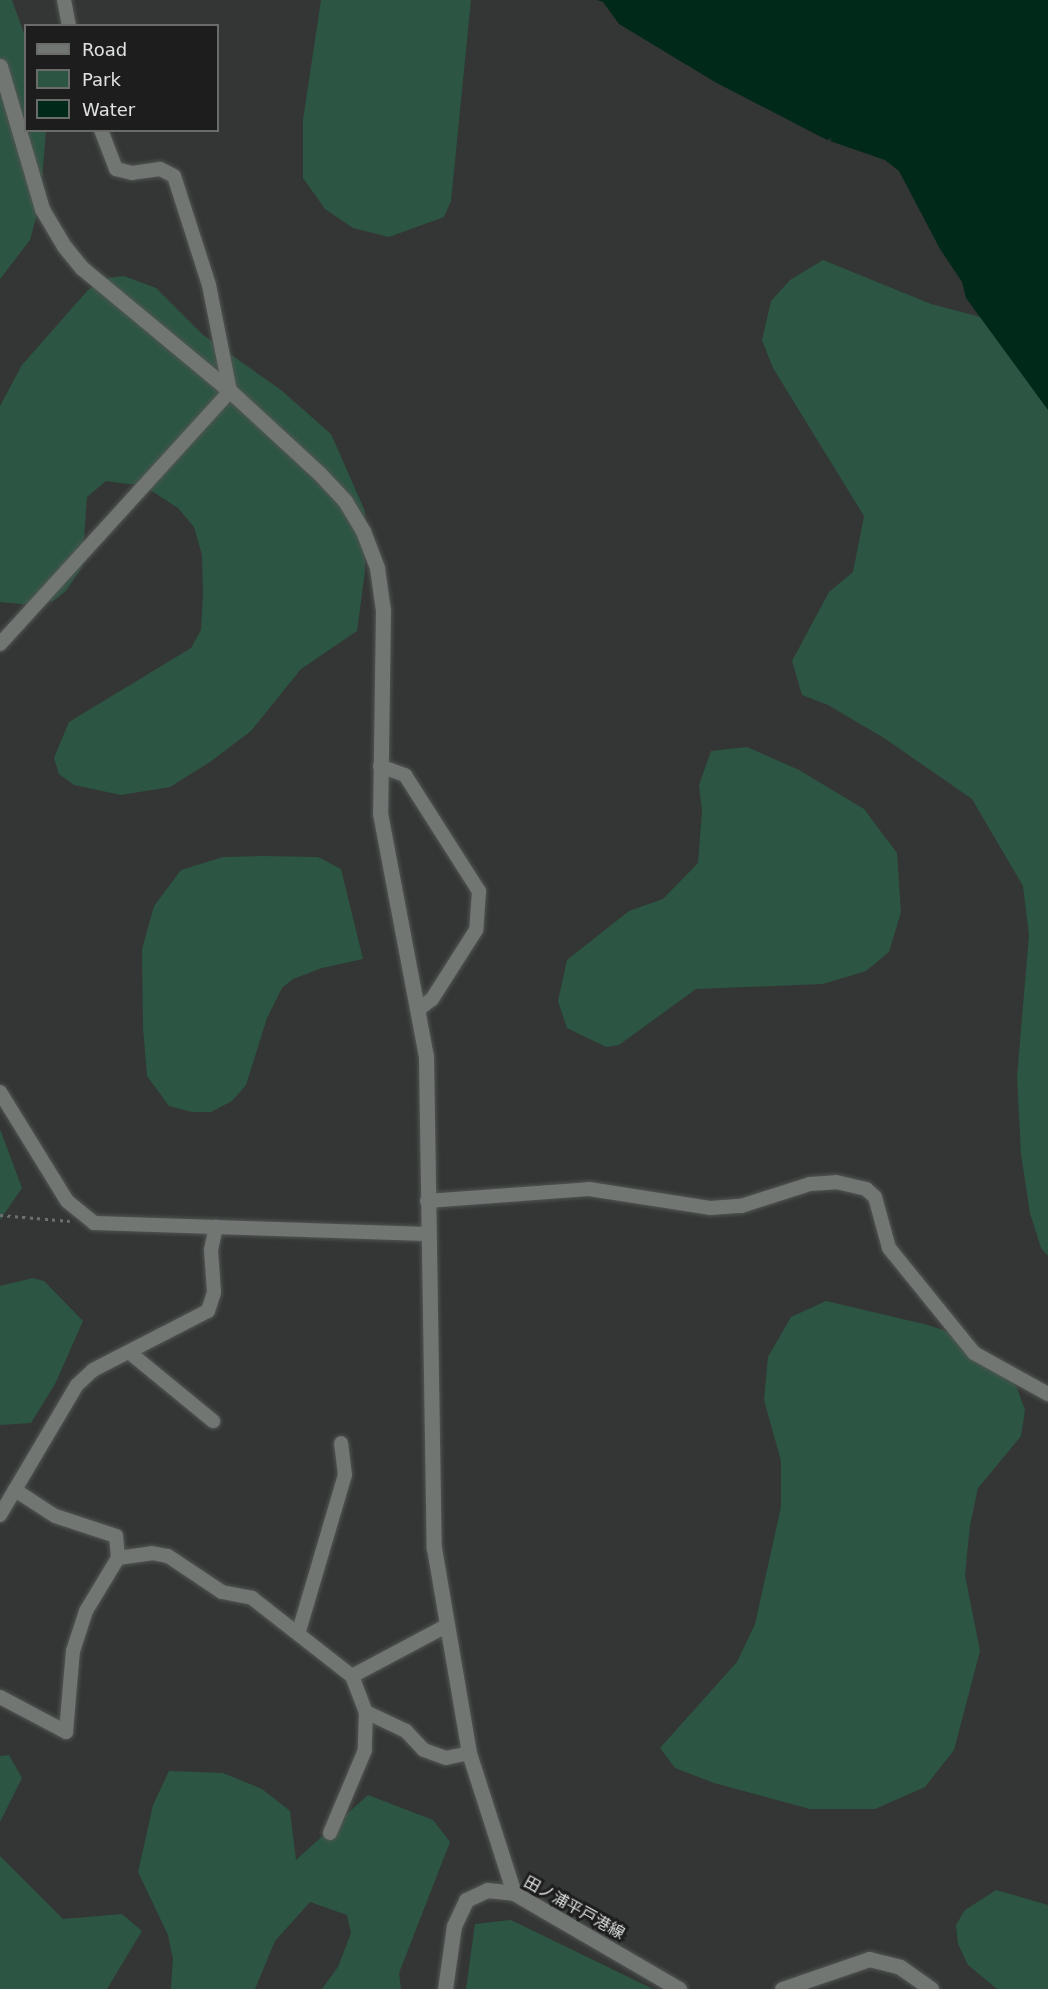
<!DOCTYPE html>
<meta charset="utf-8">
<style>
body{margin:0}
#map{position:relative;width:1048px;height:1989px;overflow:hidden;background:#333634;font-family:"DejaVu Sans","Noto Sans JP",sans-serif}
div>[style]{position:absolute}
.green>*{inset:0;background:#2c5643}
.water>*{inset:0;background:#002919}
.path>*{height:3px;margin-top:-1.5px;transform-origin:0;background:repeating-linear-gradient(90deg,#6d706e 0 3px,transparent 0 7.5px)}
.roads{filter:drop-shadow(0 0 2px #515553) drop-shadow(0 0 2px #515553)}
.minor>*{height:14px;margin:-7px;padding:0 7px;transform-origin:7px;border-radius:7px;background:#717673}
.tertiary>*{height:15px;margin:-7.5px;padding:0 7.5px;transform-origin:7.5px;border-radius:7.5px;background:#717673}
.secondary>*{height:15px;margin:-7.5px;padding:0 7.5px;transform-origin:7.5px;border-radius:7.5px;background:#717673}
span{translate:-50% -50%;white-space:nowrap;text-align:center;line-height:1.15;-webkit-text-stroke:6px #1c1d1c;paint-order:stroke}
.street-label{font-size:16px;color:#dfe2e0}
.legend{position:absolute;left:24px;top:24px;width:195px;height:108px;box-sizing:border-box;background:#1c1d1c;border:2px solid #6a6c6a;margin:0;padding:8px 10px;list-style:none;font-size:18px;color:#dfe2e0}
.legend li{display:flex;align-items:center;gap:12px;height:30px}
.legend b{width:30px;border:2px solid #6a6c6a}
</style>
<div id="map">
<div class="green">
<div style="clip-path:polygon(0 0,12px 0,25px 36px,26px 130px,46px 131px,40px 203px,30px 240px,0 279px)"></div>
<div style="clip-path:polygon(321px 0,471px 0,451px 201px,444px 217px,389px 237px,353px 228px,325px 209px,303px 178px,303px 120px)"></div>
<div style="clip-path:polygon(823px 260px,931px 304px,992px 320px,1048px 401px,1048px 1256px,1041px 1248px,1030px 1213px,1021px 1154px,1017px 1077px,1029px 935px,1023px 886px,972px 799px,884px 738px,828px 705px,802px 695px,792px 661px,829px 592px,853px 572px,864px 516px,773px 368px,762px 340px,771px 301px,790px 280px)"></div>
<div style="clip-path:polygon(124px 276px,156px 288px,203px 335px,281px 390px,331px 434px,365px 511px,365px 571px,357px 631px,301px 669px,251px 731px,210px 762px,170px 787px,121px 795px,74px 785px,59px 774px,54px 758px,69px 722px,191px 648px,201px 630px,203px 594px,202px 555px,194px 527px,178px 508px,144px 486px,106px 481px,87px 497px,82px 567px,66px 591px,53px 601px,31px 605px,0 602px,0 406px,22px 365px,88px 290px,107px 278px)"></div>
<div style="clip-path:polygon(747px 747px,799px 770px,864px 809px,897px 853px,901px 912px,889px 952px,866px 971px,823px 984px,696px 989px,619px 1045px,606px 1047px,567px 1028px,558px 1001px,567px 960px,629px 911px,663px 899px,698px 863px,702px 811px,699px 785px,711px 751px)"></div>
<div style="clip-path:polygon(262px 856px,318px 857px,341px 869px,363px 959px,322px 968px,293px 979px,282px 988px,267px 1018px,246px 1085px,232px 1101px,211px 1112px,192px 1112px,169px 1106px,147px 1076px,143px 1028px,142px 949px,154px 906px,181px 870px,223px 857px)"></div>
<div style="clip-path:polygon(0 1129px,22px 1188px,0 1220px)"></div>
<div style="clip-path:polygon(33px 1278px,44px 1281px,83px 1321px,55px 1384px,31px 1423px,0 1425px,0 1286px)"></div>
<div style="clip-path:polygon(826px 1301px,928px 1325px,973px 1340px,1016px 1385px,1025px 1410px,1021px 1436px,978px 1488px,970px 1525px,965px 1575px,980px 1651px,954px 1750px,925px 1787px,875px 1809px,810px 1809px,714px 1783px,675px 1768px,660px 1748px,737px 1662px,755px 1624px,781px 1507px,781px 1461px,764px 1400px,768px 1357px,791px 1317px)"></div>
<div style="clip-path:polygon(9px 1755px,22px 1778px,0 1822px,0 1756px)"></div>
<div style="clip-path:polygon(169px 1771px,223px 1773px,262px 1789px,290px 1811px,296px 1860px,368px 1795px,433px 1820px,450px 1842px,399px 1973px,401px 1989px,322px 1989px,338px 1967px,351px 1933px,347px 1915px,310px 1902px,275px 1941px,255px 1989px,171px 1989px,173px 1959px,168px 1935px,138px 1872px,153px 1805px)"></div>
<div style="clip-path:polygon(0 1856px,63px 1919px,122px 1914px,142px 1931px,107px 1989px,0 1989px)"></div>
<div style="clip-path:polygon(996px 1890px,1048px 1905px,1048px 1989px,997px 1989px,968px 1965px,958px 1944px,956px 1925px,965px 1910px)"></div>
<div style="clip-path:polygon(511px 1920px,653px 1989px,466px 1989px,475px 1924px)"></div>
</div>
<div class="water">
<div style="clip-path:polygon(597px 0,1048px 0,1048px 410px,966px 298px,962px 282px,940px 249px,899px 171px,885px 160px,830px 141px,832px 138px,827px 140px,715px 82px,619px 24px,603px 2px)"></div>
</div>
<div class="path">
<div style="left:0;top:1215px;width:70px;rotate:4.9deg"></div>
</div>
<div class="roads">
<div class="minor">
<div style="left:64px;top:0;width:26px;rotate:79deg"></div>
<div style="left:0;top:644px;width:342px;rotate:-47.7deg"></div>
<div style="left:230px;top:391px;width:108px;rotate:-101.2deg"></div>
<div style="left:209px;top:285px;width:114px;rotate:-107.8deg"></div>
<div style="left:174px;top:176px;width:16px;rotate:-153deg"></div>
<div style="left:160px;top:169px;width:28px;rotate:172deg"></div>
<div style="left:132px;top:173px;width:16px;rotate:-166deg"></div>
<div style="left:116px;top:169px;width:42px;rotate:-111deg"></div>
<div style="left:380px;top:766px;width:27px;rotate:20deg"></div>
<div style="left:405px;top:775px;width:138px;rotate:57.5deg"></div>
<div style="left:479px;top:891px;width:39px;rotate:94deg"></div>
<div style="left:476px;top:930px;width:82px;rotate:122.5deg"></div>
<div style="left:432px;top:999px;width:16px;rotate:142deg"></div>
<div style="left:0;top:1092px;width:128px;rotate:58.4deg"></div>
<div style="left:67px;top:1201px;width:35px;rotate:39deg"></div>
<div style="left:94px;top:1223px;width:333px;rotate:1.9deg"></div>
<div style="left:427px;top:1201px;width:162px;rotate:-4.2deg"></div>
<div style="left:589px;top:1189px;width:122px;rotate:8.9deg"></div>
<div style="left:710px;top:1208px;width:31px;rotate:-4deg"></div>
<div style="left:741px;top:1206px;width:72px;rotate:-17.7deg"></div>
<div style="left:810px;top:1184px;width:26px;rotate:-4deg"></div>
<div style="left:836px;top:1182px;width:31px;rotate:13deg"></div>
<div style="left:866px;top:1189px;width:12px;rotate:42deg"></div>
<div style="left:875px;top:1197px;width:53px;rotate:74.6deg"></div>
<div style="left:889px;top:1248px;width:135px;rotate:51deg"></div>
<div style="left:974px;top:1353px;width:85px;rotate:29deg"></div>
<div style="left:129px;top:1352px;width:109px;rotate:39.4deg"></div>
<div style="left:0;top:1515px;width:151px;rotate:-59.4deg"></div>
<div style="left:77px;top:1385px;width:22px;rotate:-43deg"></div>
<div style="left:93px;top:1370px;width:129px;rotate:-27.2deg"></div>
<div style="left:208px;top:1311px;width:20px;rotate:-72deg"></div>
<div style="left:214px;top:1292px;width:42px;rotate:-94.1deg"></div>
<div style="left:211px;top:1250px;width:24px;rotate:-78deg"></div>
<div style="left:118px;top:1558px;width:34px;rotate:-8deg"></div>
<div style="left:152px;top:1553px;width:16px;rotate:11deg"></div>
<div style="left:168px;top:1556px;width:65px;rotate:33.7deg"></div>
<div style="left:222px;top:1592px;width:31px;rotate:11deg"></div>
<div style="left:252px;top:1598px;width:127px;rotate:38deg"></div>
<div style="left:352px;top:1676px;width:39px;rotate:69deg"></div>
<div style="left:366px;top:1712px;width:38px;rotate:92deg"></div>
<div style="left:365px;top:1750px;width:90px;rotate:112.9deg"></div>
<div style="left:299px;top:1631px;width:163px;rotate:-73.6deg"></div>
<div style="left:345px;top:1475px;width:32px;rotate:-97deg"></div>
<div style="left:352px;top:1676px;width:106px;rotate:-28deg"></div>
<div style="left:0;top:1697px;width:75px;rotate:27.9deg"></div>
<div style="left:66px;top:1732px;width:81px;rotate:-85.1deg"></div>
<div style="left:73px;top:1651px;width:42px;rotate:-72deg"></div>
<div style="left:86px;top:1611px;width:62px;rotate:-58.9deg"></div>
<div style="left:118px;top:1558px;width:22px;rotate:-95deg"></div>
<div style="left:116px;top:1536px;width:64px;rotate:-161.8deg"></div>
<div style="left:55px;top:1516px;width:48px;rotate:-147deg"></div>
<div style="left:366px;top:1712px;width:44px;rotate:25.4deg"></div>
<div style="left:406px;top:1731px;width:26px;rotate:47deg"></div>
<div style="left:424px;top:1750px;width:23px;rotate:20deg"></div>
<div style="left:446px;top:1758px;width:24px;rotate:-12deg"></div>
</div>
<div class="tertiary">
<div style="left:0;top:66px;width:149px;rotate:73.6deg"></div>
<div style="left:42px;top:209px;width:43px;rotate:59.3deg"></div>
<div style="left:64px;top:246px;width:28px;rotate:51deg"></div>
<div style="left:82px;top:268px;width:192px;rotate:39.7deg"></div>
<div style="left:230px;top:391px;width:122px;rotate:42.7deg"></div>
<div style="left:320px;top:474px;width:37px;rotate:47deg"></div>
<div style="left:345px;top:501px;width:35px;rotate:59deg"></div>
<div style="left:363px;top:531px;width:40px;rotate:69deg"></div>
<div style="left:377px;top:568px;width:42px;rotate:81.9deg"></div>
<div style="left:383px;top:610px;width:203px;rotate:90.8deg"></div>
<div style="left:380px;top:813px;width:248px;rotate:79.3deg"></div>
<div style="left:426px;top:1057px;width:491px;rotate:89.1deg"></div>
<div style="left:434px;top:1548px;width:208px;rotate:80.3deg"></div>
<div style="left:469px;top:1753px;width:147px;rotate:72.2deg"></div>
</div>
<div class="secondary">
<div style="left:445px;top:1989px;width:64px;rotate:-81.9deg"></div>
<div style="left:454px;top:1926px;width:29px;rotate:-65deg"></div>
<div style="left:466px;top:1900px;width:23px;rotate:-25deg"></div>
<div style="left:487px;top:1890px;width:27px;rotate:6deg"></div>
<div style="left:514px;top:1893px;width:191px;rotate:30.2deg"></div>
<div style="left:782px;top:1989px;width:92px;rotate:-19deg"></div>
<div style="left:869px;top:1959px;width:32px;rotate:14deg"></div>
<div style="left:900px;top:1967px;width:38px;rotate:35deg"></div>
</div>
</div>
<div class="street-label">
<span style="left:574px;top:1908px;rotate:29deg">田ノ浦平戸港線</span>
</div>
<ul class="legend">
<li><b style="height:8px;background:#717673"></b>Road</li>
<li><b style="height:16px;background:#2c5643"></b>Park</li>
<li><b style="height:16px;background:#002919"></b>Water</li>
</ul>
</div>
